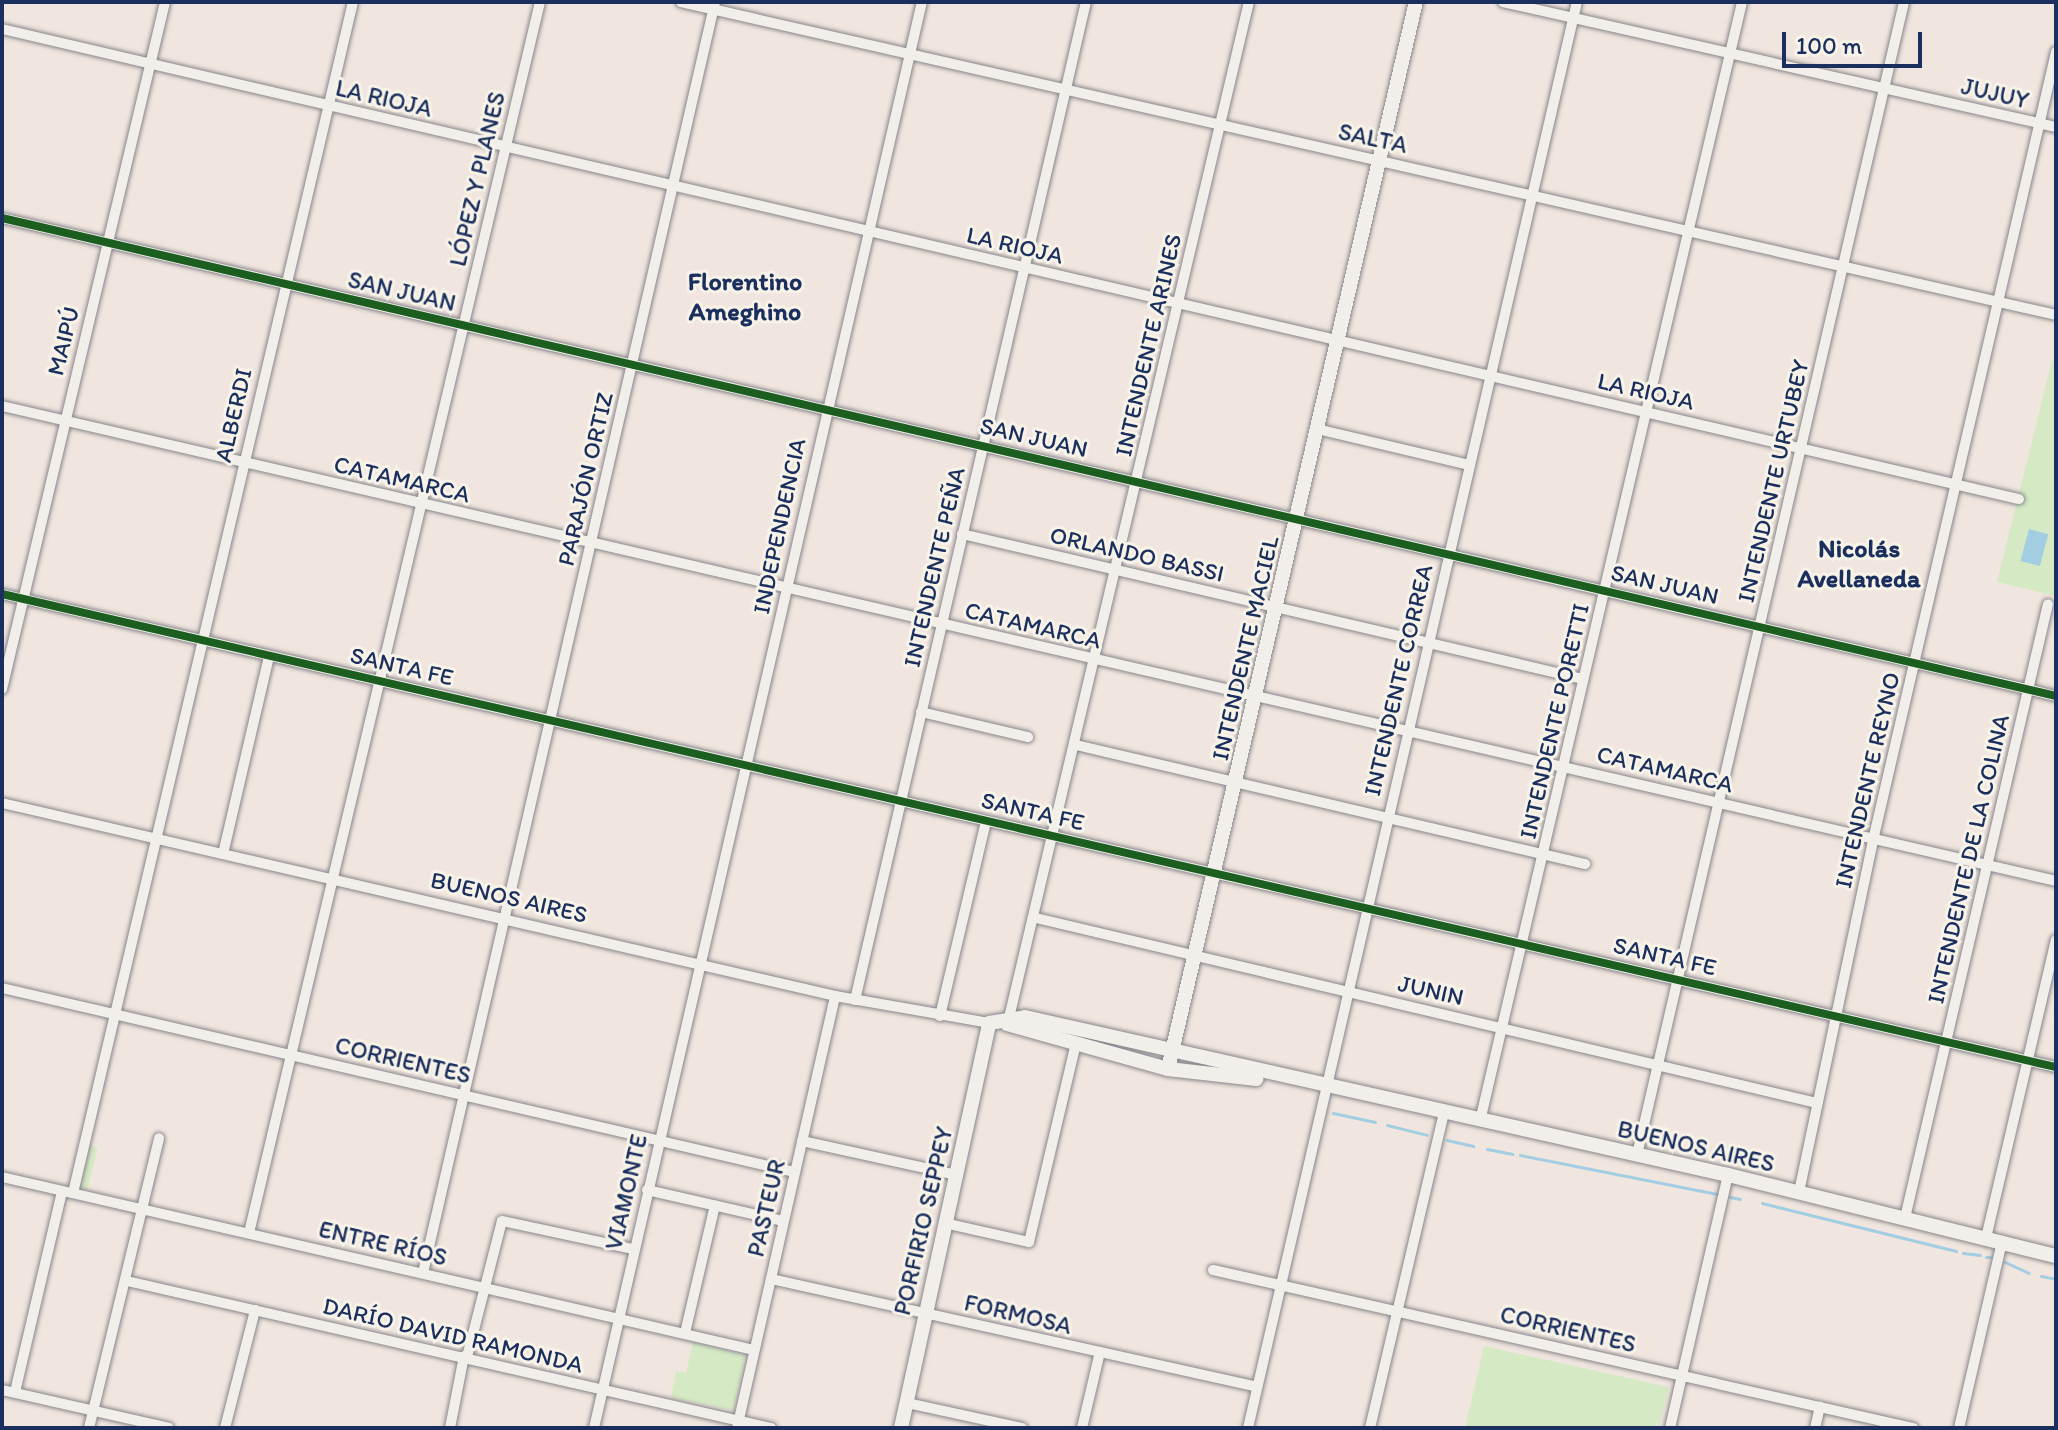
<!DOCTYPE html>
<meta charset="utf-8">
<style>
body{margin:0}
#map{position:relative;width:2058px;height:1430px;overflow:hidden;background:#f1e6df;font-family:Itim,sans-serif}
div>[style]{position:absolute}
.green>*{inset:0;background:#d5eac4;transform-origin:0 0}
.water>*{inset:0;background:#a3cde1;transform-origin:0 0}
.stream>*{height:3px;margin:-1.5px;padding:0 1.5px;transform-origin:1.5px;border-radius:1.5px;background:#a3cde1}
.roads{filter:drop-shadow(0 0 2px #87868c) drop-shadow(0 0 2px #87868c)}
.street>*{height:10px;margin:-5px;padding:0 5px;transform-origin:5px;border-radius:5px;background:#f2efeb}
.secondary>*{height:14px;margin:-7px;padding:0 7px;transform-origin:7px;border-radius:7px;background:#f2efeb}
.cycleway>*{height:8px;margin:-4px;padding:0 4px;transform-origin:4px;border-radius:4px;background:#1b5e20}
span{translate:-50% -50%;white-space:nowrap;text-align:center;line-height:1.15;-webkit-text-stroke:6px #f7f3e8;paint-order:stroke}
.street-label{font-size:24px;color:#1b2f5e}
.neighbourhood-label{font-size:26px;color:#1b2f5e;font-weight:700}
.frame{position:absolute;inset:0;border:4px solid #1b2f5e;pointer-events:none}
.scale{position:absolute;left:1782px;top:32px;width:140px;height:36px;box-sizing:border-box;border:4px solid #1b2f5e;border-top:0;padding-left:10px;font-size:24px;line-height:28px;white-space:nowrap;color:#1b2f5e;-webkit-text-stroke:6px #f7f3e8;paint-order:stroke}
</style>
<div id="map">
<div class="green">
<div style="clip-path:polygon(2052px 360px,2056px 361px,2056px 596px,1997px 582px)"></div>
<div style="left:90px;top:1146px;width:8px;height:43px;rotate:14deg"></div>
<div style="clip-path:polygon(693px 1342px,745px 1355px,734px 1410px,671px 1398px,676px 1371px,686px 1373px)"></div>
<div style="clip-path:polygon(1484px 1346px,1669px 1387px,1659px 1428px,1465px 1428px)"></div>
</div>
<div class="water">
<div style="left:2029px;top:529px;width:20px;height:33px;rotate:15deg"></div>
</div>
<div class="stream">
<div style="left:1333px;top:1113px;width:43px;rotate:12.1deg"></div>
<div style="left:1387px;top:1125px;width:41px;rotate:14deg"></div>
<div style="left:1447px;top:1140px;width:27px;rotate:13deg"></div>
<div style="left:1487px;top:1149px;width:26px;rotate:11deg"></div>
<div style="left:1520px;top:1155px;width:201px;rotate:11.2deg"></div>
<div style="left:1730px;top:1197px;width:10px;rotate:11deg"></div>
<div style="left:1762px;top:1203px;width:200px;rotate:13.9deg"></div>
<div style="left:1963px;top:1253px;width:17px;rotate:7deg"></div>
<div style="left:1986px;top:1257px;width:5px"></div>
<div style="left:2005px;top:1262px;width:26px;rotate:25deg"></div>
<div style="left:2041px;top:1276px;width:15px;rotate:11deg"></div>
</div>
<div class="roads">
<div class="street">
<div style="left:681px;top:2px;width:1410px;rotate:12.82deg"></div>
<div style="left:1503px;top:2px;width:567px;rotate:12.74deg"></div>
<div style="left:2px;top:29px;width:2071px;rotate:13.12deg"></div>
<div style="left:2px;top:218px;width:2109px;rotate:13.1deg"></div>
<div style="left:2px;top:406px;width:2108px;rotate:13.02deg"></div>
<div style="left:1317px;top:429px;width:156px;rotate:13.3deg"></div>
<div style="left:962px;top:534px;width:638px;rotate:13.14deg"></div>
<div style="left:2px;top:594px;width:2108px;rotate:12.97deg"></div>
<div style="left:2px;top:689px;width:706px;rotate:-76.65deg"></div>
<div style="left:921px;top:712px;width:110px;rotate:13.2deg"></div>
<div style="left:1076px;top:745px;width:523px;rotate:13.16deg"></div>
<div style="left:2px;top:803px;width:855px;rotate:13.04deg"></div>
<div style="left:835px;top:996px;width:156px;rotate:9.9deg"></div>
<div style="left:223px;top:854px;width:203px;rotate:-76.9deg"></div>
<div style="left:1036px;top:918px;width:803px;rotate:13.33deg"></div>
<div style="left:2px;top:988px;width:813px;rotate:13.08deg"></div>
<div style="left:855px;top:1000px;width:1024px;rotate:-76.97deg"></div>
<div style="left:940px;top:1016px;width:200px;rotate:-76.7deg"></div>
<div style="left:1008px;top:1022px;width:1048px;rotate:-76.71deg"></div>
<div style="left:1480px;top:1121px;width:1149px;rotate:-76.82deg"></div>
<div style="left:802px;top:1141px;width:158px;rotate:12.4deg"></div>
<div style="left:1637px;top:1155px;width:1184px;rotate:-76.96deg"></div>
<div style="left:2px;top:1177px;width:772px;rotate:12.96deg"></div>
<div style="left:647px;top:1190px;width:139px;rotate:12.8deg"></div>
<div style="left:1799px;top:1192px;width:364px;rotate:-78.1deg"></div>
<div style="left:1874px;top:836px;width:805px;rotate:-76.93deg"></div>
<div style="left:73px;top:1193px;width:1223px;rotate:-76.77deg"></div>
<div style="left:1905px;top:1218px;width:630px;rotate:-76.89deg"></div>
<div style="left:944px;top:1223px;width:87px;rotate:12.6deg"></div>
<div style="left:1029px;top:1242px;width:200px;rotate:-76.7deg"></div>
<div style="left:249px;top:1233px;width:1265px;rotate:-76.7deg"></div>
<div style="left:1986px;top:1238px;width:306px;rotate:-76.8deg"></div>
<div style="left:1213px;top:1270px;width:718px;rotate:12.72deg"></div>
<div style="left:423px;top:1273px;width:1304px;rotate:-77.06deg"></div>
<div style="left:771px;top:1279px;width:498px;rotate:12.5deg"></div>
<div style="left:127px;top:1281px;width:661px;rotate:12.86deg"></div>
<div style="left:685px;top:1333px;width:131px;rotate:-76.8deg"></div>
<div style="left:467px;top:1357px;width:140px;rotate:-75.6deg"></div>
<div style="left:502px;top:1221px;width:134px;rotate:12.1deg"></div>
<div style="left:2px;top:1390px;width:171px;rotate:12.8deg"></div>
<div style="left:15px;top:1392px;width:206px;rotate:-76.8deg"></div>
<div style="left:907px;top:1403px;width:118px;rotate:12.3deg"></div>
<div style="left:89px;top:1428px;width:298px;rotate:-76.4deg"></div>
<div style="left:225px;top:1428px;width:122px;rotate:-75.7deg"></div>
<div style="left:450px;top:1428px;width:73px;rotate:-79deg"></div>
<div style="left:594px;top:1428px;width:1463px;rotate:-77.05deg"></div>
<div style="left:737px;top:1428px;width:443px;rotate:-77.2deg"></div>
<div style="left:1082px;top:1428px;width:78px;rotate:-76.7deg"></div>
<div style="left:1248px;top:1428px;width:1463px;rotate:-77.01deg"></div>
<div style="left:1370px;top:1428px;width:324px;rotate:-76.8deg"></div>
<div style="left:1670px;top:1428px;width:260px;rotate:-77.1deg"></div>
<div style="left:1815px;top:1428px;width:22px;rotate:-77deg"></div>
<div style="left:1959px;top:1428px;width:191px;rotate:-77deg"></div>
</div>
<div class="secondary">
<div style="left:1007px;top:1024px;width:167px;rotate:15.6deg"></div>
<div style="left:1168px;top:1069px;width:89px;rotate:6.5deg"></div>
<div style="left:1168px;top:1069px;width:1095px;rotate:-76.92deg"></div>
<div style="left:901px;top:1428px;width:414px;rotate:-77.7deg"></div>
<div style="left:989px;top:1023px;width:36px;rotate:-9deg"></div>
<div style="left:1025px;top:1017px;width:721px;rotate:12.67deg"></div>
<div style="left:1728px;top:1175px;width:338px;rotate:13.9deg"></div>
</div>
</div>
<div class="cycleway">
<div style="left:2px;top:218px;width:2109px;rotate:13.1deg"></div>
<div style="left:2px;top:594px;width:2108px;rotate:12.97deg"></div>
</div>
<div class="street-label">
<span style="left:1995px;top:93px;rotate:13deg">JUJUY</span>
<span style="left:384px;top:98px;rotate:13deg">LA RIOJA</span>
<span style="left:1373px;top:138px;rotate:12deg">SALTA</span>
<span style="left:477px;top:179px;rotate:-77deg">LÓPEZ Y PLANES</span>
<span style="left:1015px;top:245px;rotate:13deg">LA RIOJA</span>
<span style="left:402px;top:291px;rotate:13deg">SAN JUAN</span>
<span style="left:63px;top:341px;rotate:-76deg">MAIPÚ</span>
<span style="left:1148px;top:345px;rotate:-77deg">INTENDENTE ARINES</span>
<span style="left:1646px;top:391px;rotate:13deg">LA RIOJA</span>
<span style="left:233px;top:415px;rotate:-77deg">ALBERDI</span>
<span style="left:1034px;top:437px;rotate:13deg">SAN JUAN</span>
<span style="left:402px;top:479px;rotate:13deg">CATAMARCA</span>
<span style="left:585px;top:479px;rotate:-77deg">PARAJÓN ORTIZ</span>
<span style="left:1773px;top:481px;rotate:-77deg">INTENDENTE URTUBEY</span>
<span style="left:779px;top:526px;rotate:-78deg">INDEPENDENCIA</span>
<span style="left:1137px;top:554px;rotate:13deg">ORLANDO BASSI</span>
<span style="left:934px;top:567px;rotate:-77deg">INTENDENTE PEÑA</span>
<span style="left:1665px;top:584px;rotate:13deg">SAN JUAN</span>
<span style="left:1033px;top:625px;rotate:13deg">CATAMARCA</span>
<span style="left:1245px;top:648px;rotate:-77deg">INTENDENTE MACIEL</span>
<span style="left:402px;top:666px;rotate:13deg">SANTA FE</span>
<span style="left:1398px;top:680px;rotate:-77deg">INTENDENTE CORREA</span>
<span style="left:1554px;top:721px;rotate:-77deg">INTENDENTE PORETTI</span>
<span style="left:1665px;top:769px;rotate:13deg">CATAMARCA</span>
<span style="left:1867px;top:780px;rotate:-77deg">INTENDENTE REYNO</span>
<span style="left:1033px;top:811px;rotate:13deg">SANTA FE</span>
<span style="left:1968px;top:859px;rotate:-77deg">INTENDENTE DE LA COLINA</span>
<span style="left:509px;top:897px;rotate:13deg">BUENOS AIRES</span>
<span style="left:1665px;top:956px;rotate:13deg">SANTA FE</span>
<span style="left:1431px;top:990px;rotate:13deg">JUNIN</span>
<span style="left:403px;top:1060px;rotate:13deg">CORRIENTES</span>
<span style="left:1696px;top:1146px;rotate:13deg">BUENOS AIRES</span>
<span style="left:626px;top:1192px;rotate:-77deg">VIAMONTE</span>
<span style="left:766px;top:1208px;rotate:-77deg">PASTEUR</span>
<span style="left:923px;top:1221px;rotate:-77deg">PORFIRIO SEPPEY</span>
<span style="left:383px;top:1243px;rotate:13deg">ENTRE RÍOS</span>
<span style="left:1018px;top:1314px;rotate:13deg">FORMOSA</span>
<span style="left:1568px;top:1329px;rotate:13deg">CORRIENTES</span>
<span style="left:453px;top:1335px;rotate:13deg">DARÍO DAVID RAMONDA</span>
</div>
<div class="neighbourhood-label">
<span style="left:745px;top:297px">Florentino<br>Ameghino</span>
<span style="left:1859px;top:564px">Nicolás<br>Avellaneda</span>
</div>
<div class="frame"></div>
<div class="scale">100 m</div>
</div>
